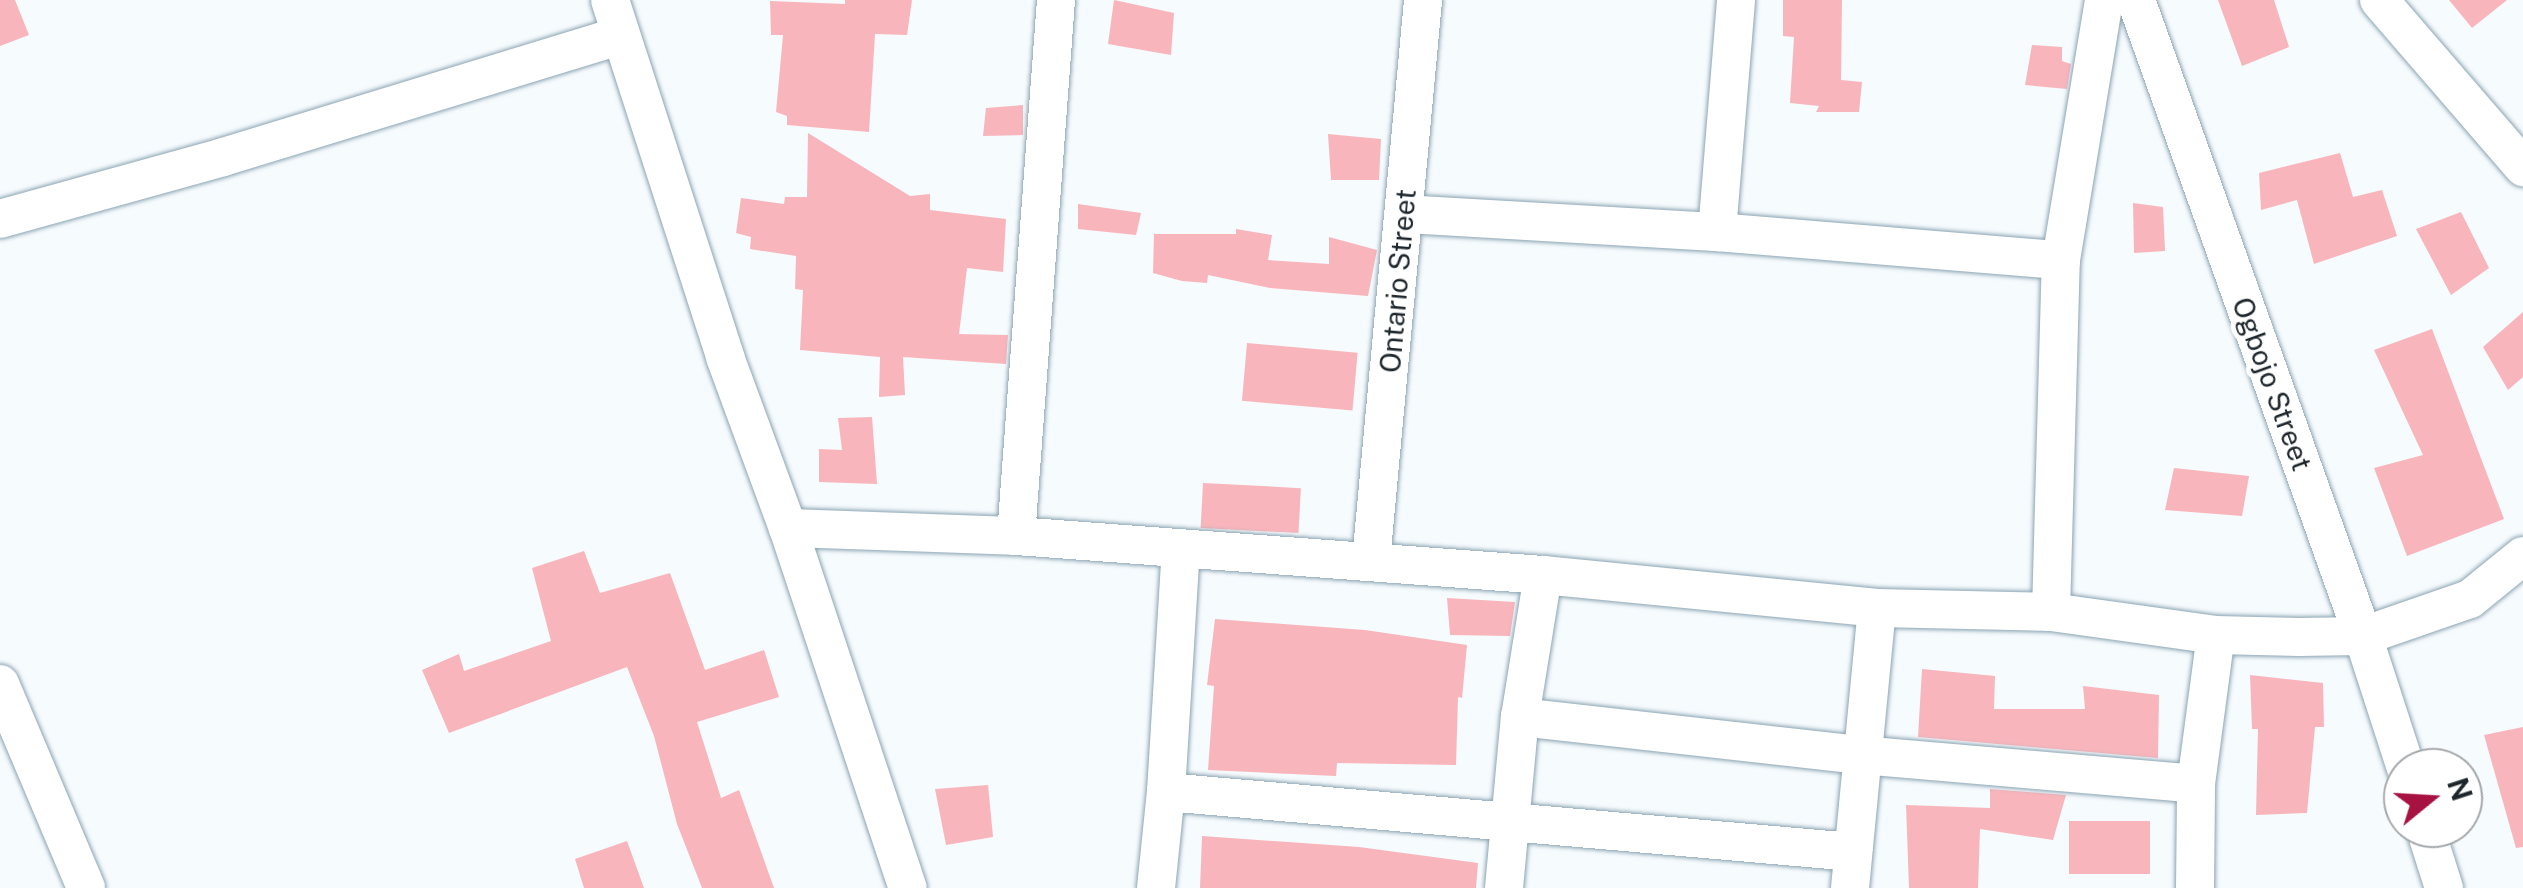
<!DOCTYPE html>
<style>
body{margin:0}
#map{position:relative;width:2523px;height:888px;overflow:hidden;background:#f6fbfe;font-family:"Public Sans",sans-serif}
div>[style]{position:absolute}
.building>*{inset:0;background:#f8b5bc;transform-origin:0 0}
.roads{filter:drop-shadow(0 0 2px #8ba4b2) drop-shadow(0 0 2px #8ba4b2)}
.minor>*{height:38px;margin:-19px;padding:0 19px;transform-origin:19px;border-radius:19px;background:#fff}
span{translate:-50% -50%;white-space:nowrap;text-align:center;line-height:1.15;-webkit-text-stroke:10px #fff;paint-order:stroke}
.street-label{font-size:28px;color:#1d262c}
.north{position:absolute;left:2383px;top:748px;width:100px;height:100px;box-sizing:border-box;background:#fff;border:2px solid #a5a8ab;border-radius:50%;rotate:72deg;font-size:28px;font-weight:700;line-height:40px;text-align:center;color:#1d262c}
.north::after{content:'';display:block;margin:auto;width:35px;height:45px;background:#a81242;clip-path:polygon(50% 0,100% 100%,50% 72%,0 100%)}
</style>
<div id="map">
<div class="building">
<div style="clip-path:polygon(0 0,15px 0,29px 35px,0 46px)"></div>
<div style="clip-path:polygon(845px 0,912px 0,907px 35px,875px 34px,869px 132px,787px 125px,787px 116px,776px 112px,783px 35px,771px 35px,770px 1px,845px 4px)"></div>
<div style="clip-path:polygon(1114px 0,1174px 13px,1171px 55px,1108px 44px)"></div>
<div style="clip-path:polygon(1783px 0,1842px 0,1841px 80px,1862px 82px,1859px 112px,1816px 112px,1819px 106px,1790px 103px,1794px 37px,1783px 36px)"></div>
<div style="clip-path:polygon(2218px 0,2274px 0,2289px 47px,2242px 66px)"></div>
<div style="clip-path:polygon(2449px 0,2507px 0,2472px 28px)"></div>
<div style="clip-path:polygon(2032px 45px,2062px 47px,2062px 61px,2071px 64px,2067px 89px,2025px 85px)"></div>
<div style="clip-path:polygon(1023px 105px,1023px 135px,983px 136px,986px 108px)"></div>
<div style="clip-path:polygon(808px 133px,910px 196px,930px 194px,930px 210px,1006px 219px,1003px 272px,967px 268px,959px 334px,1008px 335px,1006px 364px,903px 357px,905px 395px,879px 397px,880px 357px,800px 350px,803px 290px,795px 289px,796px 256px,750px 249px,751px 237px,736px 233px,741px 198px,784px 204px,785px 197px,807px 197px)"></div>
<div style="clip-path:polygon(1328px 134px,1381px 139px,1379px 180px,1331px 180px)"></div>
<div style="clip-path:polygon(2340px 153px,2353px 197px,2382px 190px,2397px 236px,2314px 264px,2297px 200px,2261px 210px,2259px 173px)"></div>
<div style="clip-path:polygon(2133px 203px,2163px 207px,2165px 251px,2134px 253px)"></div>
<div style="clip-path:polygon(1078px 204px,1141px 213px,1136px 235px,1078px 229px)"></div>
<div style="clip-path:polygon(2461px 212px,2489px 268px,2451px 295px,2416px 229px)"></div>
<div style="clip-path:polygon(1236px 229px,1272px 235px,1268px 260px,1329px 264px,1329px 237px,1377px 250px,1368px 296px,1270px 288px,1208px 275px,1207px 283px,1182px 281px,1153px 273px,1154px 234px,1236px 234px)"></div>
<div style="clip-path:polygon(2523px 312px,2523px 377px,2508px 390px,2483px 347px)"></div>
<div style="clip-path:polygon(2432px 329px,2504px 519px,2407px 556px,2374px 468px,2423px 455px,2374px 350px)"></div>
<div style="left:1247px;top:343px;width:111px;height:58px;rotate:5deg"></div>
<div style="clip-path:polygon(872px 417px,877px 484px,819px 482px,819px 449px,842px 450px,838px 418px)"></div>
<div style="clip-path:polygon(2174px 468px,2249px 476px,2242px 516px,2165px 510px)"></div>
<div style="left:1203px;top:483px;width:98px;height:45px;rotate:3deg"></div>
<div style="clip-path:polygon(584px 551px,600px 593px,670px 573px,705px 670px,764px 650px,779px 697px,697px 722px,721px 798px,739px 790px,774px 888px,702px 888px,677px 824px,654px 736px,627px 667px,449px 733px,422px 670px,459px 654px,464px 671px,551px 641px,532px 568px)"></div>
<div style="clip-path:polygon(1447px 598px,1515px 602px,1510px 636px,1450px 635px)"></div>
<div style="clip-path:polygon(1215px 619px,1365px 630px,1467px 645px,1462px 698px,1458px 697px,1456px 765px,1337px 763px,1336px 776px,1208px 770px,1214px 686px,1207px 685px)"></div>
<div style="clip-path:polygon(1922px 669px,1995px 676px,1994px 709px,2085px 709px,2083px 686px,2159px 695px,2158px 758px,1918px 737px)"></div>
<div style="clip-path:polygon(2250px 675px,2323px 683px,2324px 727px,2315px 727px,2307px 813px,2256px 815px,2258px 729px,2252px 729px)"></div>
<div style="clip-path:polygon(2523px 727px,2523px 847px,2516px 848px,2484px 735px)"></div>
<div style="clip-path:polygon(988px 785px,993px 837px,946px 845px,935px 789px)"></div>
<div style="clip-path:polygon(1990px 789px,2066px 795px,2053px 840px,1980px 829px,1978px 888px,1909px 888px,1906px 805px,1990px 808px)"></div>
<div style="left:2069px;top:821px;width:81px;height:53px"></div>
<div style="clip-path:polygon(1202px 836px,1359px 847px,1478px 863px,1476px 888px,1200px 888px)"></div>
<div style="clip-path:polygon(627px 841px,644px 888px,584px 888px,575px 859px)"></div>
</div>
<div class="roads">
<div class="minor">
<div style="left:610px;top:0;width:375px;rotate:72.1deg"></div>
<div style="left:725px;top:357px;width:182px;rotate:69.8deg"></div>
<div style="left:788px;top:528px;width:379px;rotate:71.6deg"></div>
<div style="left:2136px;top:0;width:675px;rotate:70.36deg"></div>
<div style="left:2363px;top:636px;width:139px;rotate:72deg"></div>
<div style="left:2379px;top:0;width:221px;rotate:49.2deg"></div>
<div style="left:1404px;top:214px;width:314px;rotate:3.3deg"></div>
<div style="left:1717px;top:232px;width:345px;rotate:4.7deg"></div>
<div style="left:0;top:219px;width:231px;rotate:-15.5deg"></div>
<div style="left:223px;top:157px;width:416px;rotate:-17deg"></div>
<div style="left:1717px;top:232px;width:233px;rotate:-85.3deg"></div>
<div style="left:788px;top:528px;width:228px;rotate:2deg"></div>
<div style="left:1016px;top:536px;width:528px;rotate:4.23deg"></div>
<div style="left:1543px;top:575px;width:336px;rotate:5.6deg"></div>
<div style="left:1877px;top:608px;width:174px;rotate:1.3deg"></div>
<div style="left:2051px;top:612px;width:167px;rotate:7.9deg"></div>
<div style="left:2216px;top:635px;width:83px;rotate:1.4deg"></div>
<div style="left:2299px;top:637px;width:64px;rotate:-0.9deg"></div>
<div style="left:2363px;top:636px;width:113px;rotate:-19.1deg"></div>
<div style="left:2470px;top:599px;width:68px;rotate:-39.1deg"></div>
<div style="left:1016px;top:536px;width:537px;rotate:-85.73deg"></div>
<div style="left:1371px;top:561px;width:563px;rotate:-84.7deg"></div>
<div style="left:2051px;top:612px;width:352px;rotate:-88.4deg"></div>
<div style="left:2061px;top:260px;width:264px;rotate:-80.6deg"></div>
<div style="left:0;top:684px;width:221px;rotate:67.1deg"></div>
<div style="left:1520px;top:717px;width:342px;rotate:6.4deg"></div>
<div style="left:1860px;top:755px;width:337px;rotate:4.9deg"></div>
<div style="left:1166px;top:792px;width:690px;rotate:4.99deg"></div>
<div style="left:2425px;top:828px;width:63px;rotate:72.4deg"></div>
<div style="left:1156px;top:888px;width:97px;rotate:-84.1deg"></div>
<div style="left:1166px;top:792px;width:244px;rotate:-86.5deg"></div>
<div style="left:1504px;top:888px;width:172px;rotate:-84.7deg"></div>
<div style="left:1520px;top:717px;width:144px;rotate:-80.8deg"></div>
<div style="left:1850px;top:888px;width:281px;rotate:-84.5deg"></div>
<div style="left:2195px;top:888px;width:104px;rotate:-89.4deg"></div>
<div style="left:2196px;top:784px;width:150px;rotate:-82.4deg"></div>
</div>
</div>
<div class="street-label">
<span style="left:1398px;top:281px;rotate:-85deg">Ontario Street</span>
<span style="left:2272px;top:384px;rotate:70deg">Ogbojo Street</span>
</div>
<div class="north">N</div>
</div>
